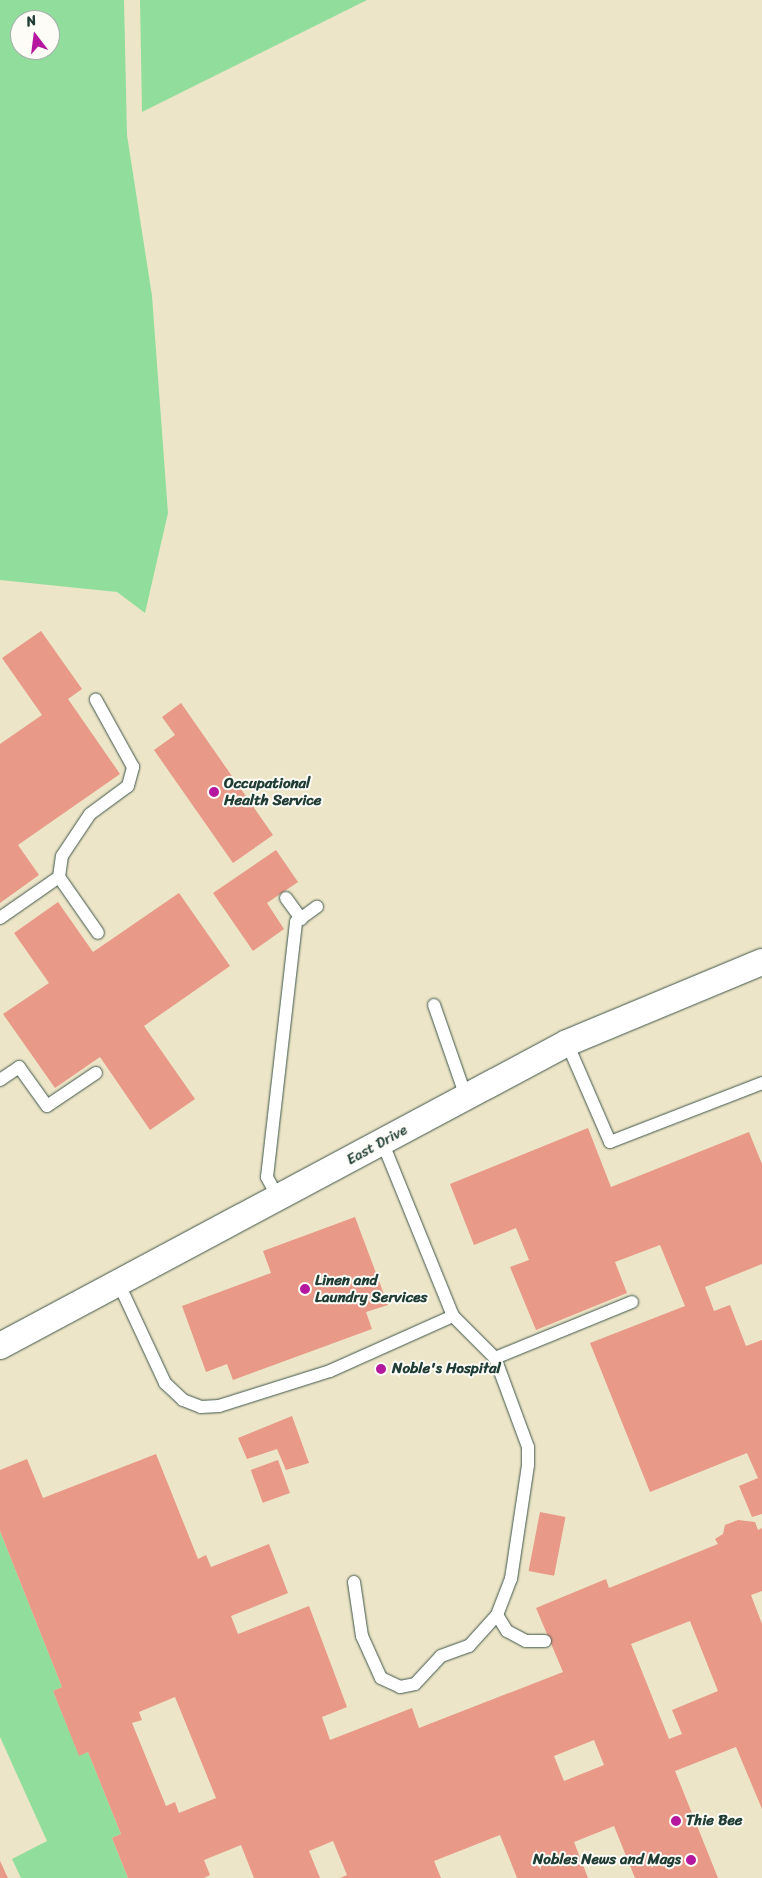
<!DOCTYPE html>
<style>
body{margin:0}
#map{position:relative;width:762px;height:1878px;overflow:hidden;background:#ede5c7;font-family:Sriracha,sans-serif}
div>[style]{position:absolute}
.green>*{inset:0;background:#91de9c}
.building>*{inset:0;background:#e89987;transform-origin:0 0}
.roads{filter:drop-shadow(0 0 1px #3e564a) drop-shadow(0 0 1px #3e564a)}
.service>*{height:12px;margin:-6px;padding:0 6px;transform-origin:6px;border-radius:6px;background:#fff}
.minor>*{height:26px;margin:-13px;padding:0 13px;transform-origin:13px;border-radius:13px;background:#fff}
.dots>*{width:14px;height:14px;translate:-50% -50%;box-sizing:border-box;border:2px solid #fdfcf7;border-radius:50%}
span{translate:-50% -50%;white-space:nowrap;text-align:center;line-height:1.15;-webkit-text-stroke:4px #fdfcf7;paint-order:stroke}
.poi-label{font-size:15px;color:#1f3d34;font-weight:700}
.left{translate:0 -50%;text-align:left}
.right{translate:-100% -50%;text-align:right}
.street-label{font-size:15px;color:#1f3d34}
.north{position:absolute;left:10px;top:10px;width:50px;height:50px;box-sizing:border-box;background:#fdfcf7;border:1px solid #a4b0a9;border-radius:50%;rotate:345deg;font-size:14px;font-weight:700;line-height:20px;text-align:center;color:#1f3d34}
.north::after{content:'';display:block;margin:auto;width:18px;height:22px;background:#b5179e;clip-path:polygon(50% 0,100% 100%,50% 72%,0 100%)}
</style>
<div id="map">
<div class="green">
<div style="clip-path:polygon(evenodd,0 0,124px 0,127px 135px,152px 296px,168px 513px,145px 613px,117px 592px,0 580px,0 0,20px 20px,50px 20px,50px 50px,20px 50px,20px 20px)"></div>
<div style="clip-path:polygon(140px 0,367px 0,142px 112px)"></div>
<div style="clip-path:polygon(0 1531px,62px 1687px,53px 1691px,79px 1755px,88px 1752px,121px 1834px,112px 1838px,128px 1878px,21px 1878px,12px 1859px,47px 1841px,0 1737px)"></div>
</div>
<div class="building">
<div style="clip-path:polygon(41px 631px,82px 689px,68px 699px,120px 774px,18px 845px,39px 875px,0 903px,0 744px,42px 715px,2px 658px)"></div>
<div style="clip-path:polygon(181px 703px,273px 835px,233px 863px,154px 750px,175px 735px,162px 717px)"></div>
<div style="clip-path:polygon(276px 850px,298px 882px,267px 903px,284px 929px,253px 951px,213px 893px)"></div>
<div style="clip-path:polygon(179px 893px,230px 966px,144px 1026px,195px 1099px,150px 1130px,100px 1057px,55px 1088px,3px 1014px,49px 983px,14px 933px,58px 902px,93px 952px)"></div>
<div style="clip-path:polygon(588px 1128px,611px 1187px,749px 1132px,762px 1164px,762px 1264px,705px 1287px,714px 1311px,730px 1305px,746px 1346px,762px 1340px,762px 1514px,752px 1517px,739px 1486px,758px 1478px,747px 1453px,650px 1492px,590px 1343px,685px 1306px,660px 1245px,615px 1262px,627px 1293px,536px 1330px,510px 1267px,529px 1260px,516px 1228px,474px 1245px,450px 1184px)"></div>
<div style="clip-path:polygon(355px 1217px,388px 1305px,366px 1312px,372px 1329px,233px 1380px,227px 1364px,206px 1372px,182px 1306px,271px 1273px,263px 1251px)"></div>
<div style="clip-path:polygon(292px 1416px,309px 1463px,286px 1470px,277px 1449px,247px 1459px,238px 1438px)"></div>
<div style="clip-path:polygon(evenodd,156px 1454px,198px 1559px,206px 1555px,211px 1567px,269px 1544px,288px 1593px,231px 1616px,238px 1634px,309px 1606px,347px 1707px,322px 1717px,330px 1740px,412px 1708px,419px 1728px,563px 1672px,536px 1608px,606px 1579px,609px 1588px,718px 1544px,715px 1539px,723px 1534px,725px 1525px,738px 1520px,755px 1522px,758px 1530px,762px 1528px,762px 1591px,751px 1595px,762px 1624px,762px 1809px,736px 1747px,675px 1771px,718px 1878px,635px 1878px,614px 1826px,574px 1842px,588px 1878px,517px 1878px,500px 1835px,434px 1861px,441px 1878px,340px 1878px,347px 1875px,333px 1841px,309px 1851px,320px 1878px,254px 1878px,241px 1845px,204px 1860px,210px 1875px,204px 1878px,128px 1878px,112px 1838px,121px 1834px,88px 1752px,79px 1756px,53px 1691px,62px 1687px,0 1531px,0 1470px,27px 1459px,43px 1498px,156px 1454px,690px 1621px,718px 1691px,672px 1710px,682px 1734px,669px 1739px,631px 1644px,690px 1621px,156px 1454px,175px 1697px,216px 1798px,179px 1813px,175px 1802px,166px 1806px,132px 1723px,142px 1720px,139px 1712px,175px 1697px,156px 1454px,594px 1740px,604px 1765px,564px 1781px,554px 1756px,594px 1740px)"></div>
<div style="left:278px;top:1460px;width:35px;height:29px;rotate:70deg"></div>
<div style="left:540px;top:1512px;width:26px;height:60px;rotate:11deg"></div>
<div style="clip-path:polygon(0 1861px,8px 1878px,0 1878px)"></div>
</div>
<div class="roads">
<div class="service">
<div style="left:59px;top:877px;width:68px;rotate:55.1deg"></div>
<div style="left:286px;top:898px;width:26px;rotate:54deg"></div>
<div style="left:0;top:918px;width:72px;rotate:-34.8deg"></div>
<div style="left:59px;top:877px;width:21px;rotate:-82deg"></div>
<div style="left:62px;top:856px;width:50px;rotate:-56.3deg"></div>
<div style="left:90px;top:814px;width:47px;rotate:-36.4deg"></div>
<div style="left:128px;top:786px;width:20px;rotate:-75deg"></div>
<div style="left:133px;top:767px;width:77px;rotate:-118.9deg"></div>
<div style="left:434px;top:1005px;width:97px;rotate:70.8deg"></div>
<div style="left:567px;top:1043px;width:108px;rotate:66.5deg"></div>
<div style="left:610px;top:1142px;width:163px;rotate:-21.2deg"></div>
<div style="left:0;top:1080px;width:23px;rotate:-34deg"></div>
<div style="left:19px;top:1067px;width:48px;rotate:54.3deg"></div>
<div style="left:47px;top:1106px;width:59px;rotate:-34deg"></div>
<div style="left:279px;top:1199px;width:25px;rotate:-119deg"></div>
<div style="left:267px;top:1177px;width:257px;rotate:-83.5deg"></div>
<div style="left:296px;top:922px;width:26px;rotate:-36deg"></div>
<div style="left:118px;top:1282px;width:111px;rotate:65deg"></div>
<div style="left:165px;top:1383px;width:25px;rotate:43deg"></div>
<div style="left:183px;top:1400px;width:19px;rotate:21deg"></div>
<div style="left:201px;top:1407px;width:18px;rotate:-3deg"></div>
<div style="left:219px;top:1406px;width:116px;rotate:-17.5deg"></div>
<div style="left:330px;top:1371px;width:135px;rotate:-24.1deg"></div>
<div style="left:495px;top:1358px;width:148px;rotate:-22.2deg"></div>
<div style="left:354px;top:1582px;width:55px;rotate:81.6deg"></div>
<div style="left:362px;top:1636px;width:46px;rotate:65.7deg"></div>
<div style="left:381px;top:1678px;width:21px;rotate:25deg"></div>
<div style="left:400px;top:1687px;width:15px;rotate:-11deg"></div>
<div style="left:415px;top:1684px;width:38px;rotate:-47deg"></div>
<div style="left:441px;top:1656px;width:30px;rotate:-20deg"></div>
<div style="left:469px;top:1646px;width:42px;rotate:-47.9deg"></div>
<div style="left:497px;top:1615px;width:39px;rotate:-69deg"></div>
<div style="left:511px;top:1579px;width:115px;rotate:-81.5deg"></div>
<div style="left:528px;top:1465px;width:18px;rotate:-90deg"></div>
<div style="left:528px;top:1447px;width:95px;rotate:-110.3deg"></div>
<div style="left:495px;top:1358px;width:59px;rotate:-135deg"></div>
<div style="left:453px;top:1316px;width:189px;rotate:-112.1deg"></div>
<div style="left:497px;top:1615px;width:19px;rotate:58deg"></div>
<div style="left:507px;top:1631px;width:21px;rotate:28deg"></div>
<div style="left:526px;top:1641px;width:19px"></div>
</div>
<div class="minor">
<div style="left:0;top:1346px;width:643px;rotate:-28.12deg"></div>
<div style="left:567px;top:1043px;width:211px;rotate:-22.6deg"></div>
</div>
</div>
<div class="dots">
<div style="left:214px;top:792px;background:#b5179e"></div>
<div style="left:305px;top:1289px;background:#b5179e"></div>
<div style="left:381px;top:1369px;background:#b5179e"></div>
<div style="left:676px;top:1821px;background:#b5179e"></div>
<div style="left:691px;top:1860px;background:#b5179e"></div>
</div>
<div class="poi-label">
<span class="left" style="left:224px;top:792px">Occupational<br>Health Service</span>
<span class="left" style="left:315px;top:1289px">Linen and<br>Laundry Services</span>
<span class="left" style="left:392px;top:1369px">Noble's Hospital</span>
<span class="left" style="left:686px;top:1821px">Thie Bee</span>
<span class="right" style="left:681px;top:1860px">Nobles News and Mags</span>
</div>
<div class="street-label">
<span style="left:377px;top:1145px;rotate:-29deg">East Drive</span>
</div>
<div class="north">N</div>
</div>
